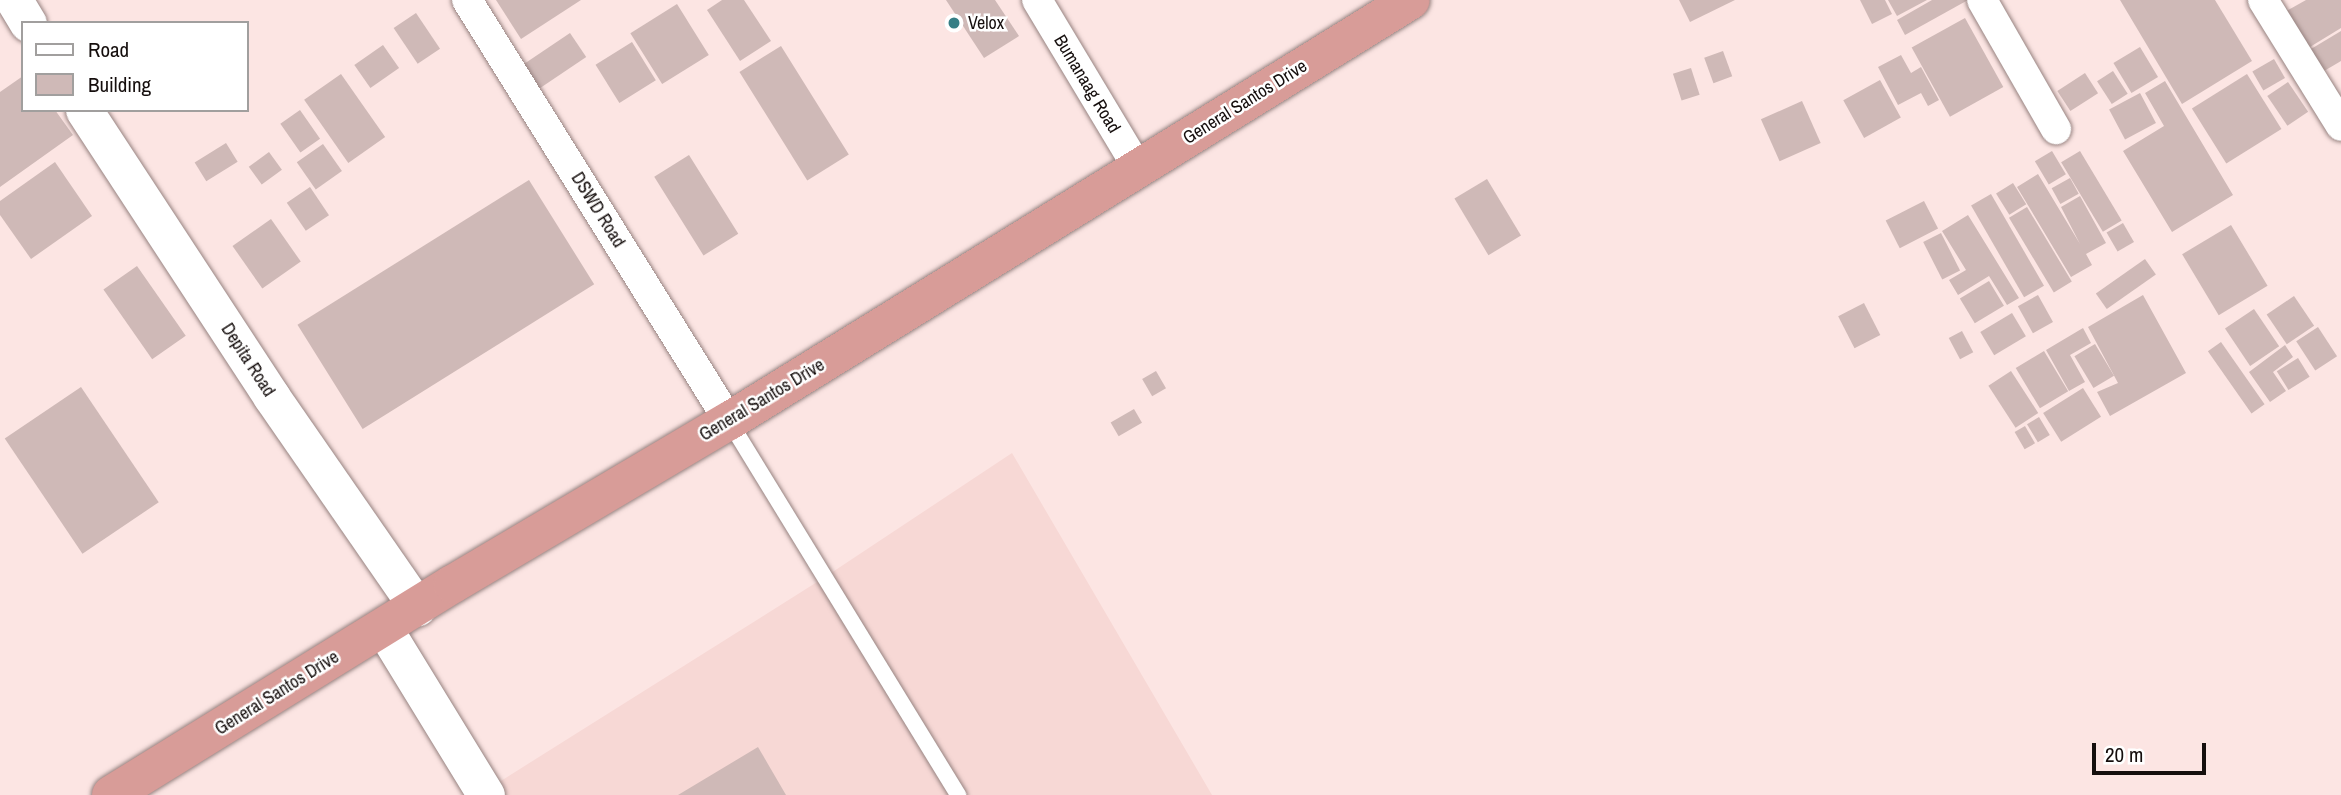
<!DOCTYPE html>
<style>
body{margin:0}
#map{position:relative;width:2341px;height:795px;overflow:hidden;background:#fce5e3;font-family:"Archivo Narrow",sans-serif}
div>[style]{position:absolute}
.built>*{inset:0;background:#f7d8d5}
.building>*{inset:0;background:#cfb9b7;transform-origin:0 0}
.roads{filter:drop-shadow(0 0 2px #978381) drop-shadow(0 0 2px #978381)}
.service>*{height:16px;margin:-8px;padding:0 8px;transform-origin:8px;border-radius:8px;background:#fff}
.minor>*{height:30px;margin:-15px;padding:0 15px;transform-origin:15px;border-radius:15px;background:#fff}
.tertiary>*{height:37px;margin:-18.5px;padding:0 18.5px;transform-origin:18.5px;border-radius:18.5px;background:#fff}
.trunk>*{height:38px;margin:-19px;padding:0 19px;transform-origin:19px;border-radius:19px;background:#d89c98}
.dots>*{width:19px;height:19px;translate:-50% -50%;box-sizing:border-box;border:4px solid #fff;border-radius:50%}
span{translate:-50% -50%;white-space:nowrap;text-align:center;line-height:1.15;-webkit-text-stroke:5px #fff;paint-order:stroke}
.poi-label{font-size:18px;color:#150e0d}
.left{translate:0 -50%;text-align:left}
.street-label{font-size:18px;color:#150e0d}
.legend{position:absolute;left:21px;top:21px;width:228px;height:91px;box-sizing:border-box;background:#fff;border:2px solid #a19f9e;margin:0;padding:9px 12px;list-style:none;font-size:21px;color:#150e0d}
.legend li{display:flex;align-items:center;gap:14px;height:35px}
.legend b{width:35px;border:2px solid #a19f9e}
.scale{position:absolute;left:2092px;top:743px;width:114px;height:32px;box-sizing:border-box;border:4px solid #150e0d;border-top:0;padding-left:9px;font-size:21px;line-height:24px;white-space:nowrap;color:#150e0d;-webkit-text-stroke:5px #fff;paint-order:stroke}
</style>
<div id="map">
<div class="built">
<div style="clip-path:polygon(1012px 453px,1212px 795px,503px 795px,496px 784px,825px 577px)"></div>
</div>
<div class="building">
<div style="clip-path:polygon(496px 0,581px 0,521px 39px)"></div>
<div style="clip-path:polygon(722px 0,744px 0,771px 41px,740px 61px,707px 10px)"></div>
<div style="clip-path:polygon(946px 0,995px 0,1019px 36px,984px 58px)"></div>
<div style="clip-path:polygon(1679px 0,1735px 0,1690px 22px)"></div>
<div style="clip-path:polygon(1860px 0,1885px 0,1892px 14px,1872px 24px)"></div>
<div style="clip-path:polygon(1888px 0,1927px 0,1897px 16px)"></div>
<div style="clip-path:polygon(1932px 0,1968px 0,1905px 35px,1897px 20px)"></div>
<div style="clip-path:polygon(2120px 0,2215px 0,2252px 61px,2182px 104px)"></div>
<div style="clip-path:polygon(2306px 0,2341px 0,2341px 28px,2305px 50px,2283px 13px)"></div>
<div style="left:677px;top:4px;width:60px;height:55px;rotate:58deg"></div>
<div style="left:416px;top:13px;width:43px;height:27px;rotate:56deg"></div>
<div style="left:1965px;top:18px;width:79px;height:61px;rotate:61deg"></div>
<div style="clip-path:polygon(2341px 31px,2341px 61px,2319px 74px,2306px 52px)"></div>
<div style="left:570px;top:33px;width:29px;height:60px;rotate:56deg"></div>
<div style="left:632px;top:42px;width:45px;height:43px;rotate:58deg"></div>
<div style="left:383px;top:45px;width:28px;height:35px;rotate:55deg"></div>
<div style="left:781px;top:46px;width:128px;height:49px;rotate:58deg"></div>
<div style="left:2140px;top:47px;width:35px;height:31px;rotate:59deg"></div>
<div style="left:1723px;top:51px;width:27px;height:20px;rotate:70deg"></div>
<div style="clip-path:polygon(1901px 55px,1911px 73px,1921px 67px,1939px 100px,1928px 106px,1921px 93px,1898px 105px,1878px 67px)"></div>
<div style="left:2274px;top:59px;width:22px;height:25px;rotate:60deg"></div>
<div style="left:1691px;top:68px;width:28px;height:19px;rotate:72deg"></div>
<div style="left:2113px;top:71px;width:27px;height:19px;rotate:57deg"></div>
<div style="left:2085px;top:73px;width:24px;height:33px;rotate:57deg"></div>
<div style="left:341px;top:74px;width:77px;height:45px;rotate:55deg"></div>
<div style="left:2247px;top:74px;width:65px;height:65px;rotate:58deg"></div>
<div style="clip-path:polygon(23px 76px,23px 110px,55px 110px,73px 135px,0 187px,0 92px)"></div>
<div style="left:1880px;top:80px;width:43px;height:42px;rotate:61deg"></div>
<div style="clip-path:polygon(2165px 81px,2233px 195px,2172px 232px,2123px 151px,2164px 126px,2145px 93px)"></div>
<div style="left:2288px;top:82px;width:36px;height:25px;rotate:56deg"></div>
<div style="left:2140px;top:93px;width:34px;height:35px;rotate:62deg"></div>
<div style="left:1802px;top:101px;width:46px;height:45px;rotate:66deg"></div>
<div style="left:300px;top:110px;width:35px;height:24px;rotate:55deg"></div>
<div style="left:226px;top:143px;width:22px;height:37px;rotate:58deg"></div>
<div style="left:323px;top:144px;width:33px;height:32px;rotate:55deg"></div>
<div style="left:2052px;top:151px;width:27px;height:20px;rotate:59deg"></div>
<div style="left:2080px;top:151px;width:81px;height:22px;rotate:59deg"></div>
<div style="left:269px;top:152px;width:22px;height:25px;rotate:54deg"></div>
<div style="left:689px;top:155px;width:93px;height:41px;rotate:58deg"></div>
<div style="clip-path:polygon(55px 162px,92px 216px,31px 259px,0 215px,0 201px)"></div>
<div style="clip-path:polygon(2038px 174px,2080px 244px,2061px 207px,2080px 196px,2106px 243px,2086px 254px,2092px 265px,2071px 277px,2017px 187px)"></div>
<div style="left:2070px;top:178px;width:18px;height:21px;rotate:61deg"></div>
<div style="left:1487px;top:179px;width:66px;height:38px;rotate:59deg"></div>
<div style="left:529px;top:180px;width:123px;height:273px;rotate:58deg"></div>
<div style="left:2013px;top:183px;width:25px;height:20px;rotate:58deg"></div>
<div style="left:310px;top:187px;width:34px;height:28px;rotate:56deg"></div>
<div style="left:1991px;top:194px;width:106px;height:23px;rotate:60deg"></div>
<div style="left:1924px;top:201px;width:31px;height:43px;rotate:63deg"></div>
<div style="left:2027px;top:207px;width:87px;height:21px;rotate:59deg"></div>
<div style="clip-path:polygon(1968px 215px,2019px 298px,2007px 305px,1989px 276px,1958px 295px,1949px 280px,1966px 270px,1942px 231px)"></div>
<div style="left:271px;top:219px;width:52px;height:47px;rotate:55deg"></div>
<div style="left:2123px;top:223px;width:22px;height:19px;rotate:60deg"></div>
<div style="left:2231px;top:225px;width:71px;height:57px;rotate:59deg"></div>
<div style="left:1941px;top:233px;width:42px;height:20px;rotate:63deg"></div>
<div style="left:2145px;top:259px;width:19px;height:60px;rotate:55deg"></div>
<div style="left:137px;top:266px;width:85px;height:41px;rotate:55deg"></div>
<div style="left:1989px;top:281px;width:29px;height:34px;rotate:59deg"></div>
<div style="left:2038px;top:295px;width:31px;height:23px;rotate:61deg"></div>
<div style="clip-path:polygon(2143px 295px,2186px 373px,2110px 416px,2097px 392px,2118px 383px,2088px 327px)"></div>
<div style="left:2294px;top:296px;width:36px;height:33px;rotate:56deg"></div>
<div style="left:1864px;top:303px;width:36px;height:29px;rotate:63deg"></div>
<div style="left:2254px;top:309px;width:45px;height:35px;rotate:56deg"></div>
<div style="left:2012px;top:313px;width:27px;height:37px;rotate:59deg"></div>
<div style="left:2318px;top:327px;width:35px;height:26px;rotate:57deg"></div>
<div style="clip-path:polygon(2083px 328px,2091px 343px,2070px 355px,2085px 382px,2069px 391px,2046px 350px)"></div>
<div style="left:1962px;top:331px;width:24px;height:15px;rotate:62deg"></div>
<div style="left:2221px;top:342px;width:76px;height:16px;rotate:55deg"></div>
<div style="left:2095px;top:344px;width:37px;height:24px;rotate:59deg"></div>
<div style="clip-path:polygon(2285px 345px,2293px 357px,2273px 372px,2286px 391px,2270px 402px,2249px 372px)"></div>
<div style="left:2044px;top:351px;width:47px;height:33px;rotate:59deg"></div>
<div style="left:2298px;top:358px;width:22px;height:25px;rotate:58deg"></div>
<div style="left:1156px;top:371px;width:20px;height:16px;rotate:60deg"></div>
<div style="left:2011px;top:371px;width:50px;height:27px;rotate:57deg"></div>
<div style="left:81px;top:387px;width:139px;height:92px;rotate:56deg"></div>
<div style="left:2083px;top:388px;width:34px;height:47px;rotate:58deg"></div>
<div style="left:1134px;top:409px;width:16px;height:27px;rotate:60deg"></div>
<div style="left:2039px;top:417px;width:21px;height:14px;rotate:59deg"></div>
<div style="left:2025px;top:426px;width:20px;height:12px;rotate:60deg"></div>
<div style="clip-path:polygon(758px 747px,786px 795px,678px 795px)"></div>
</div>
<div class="roads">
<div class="service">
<div style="left:729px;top:421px;width:439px;rotate:58.5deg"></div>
</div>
<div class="minor">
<div style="left:467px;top:0;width:496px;rotate:58.1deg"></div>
<div style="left:1037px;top:0;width:196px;rotate:59deg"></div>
<div style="left:1982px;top:0;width:149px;rotate:60.2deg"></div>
<div style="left:2263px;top:0;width:148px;rotate:58.2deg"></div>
</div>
<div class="tertiary">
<div style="left:14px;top:0;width:27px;rotate:59deg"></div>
<div style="left:84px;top:110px;width:342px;rotate:56.8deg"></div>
<div style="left:271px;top:396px;width:257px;rotate:55.3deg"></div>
<div style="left:383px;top:627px;width:197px;rotate:58.5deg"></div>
</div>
<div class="trunk">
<div style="left:111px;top:795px;width:402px;rotate:-31.7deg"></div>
<div style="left:453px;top:584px;width:321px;rotate:-30.6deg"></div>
<div style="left:729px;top:421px;width:801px;rotate:-31.69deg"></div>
</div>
</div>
<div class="dots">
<div style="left:954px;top:23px;background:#367e85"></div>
</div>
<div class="poi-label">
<span class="left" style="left:968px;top:23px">Velox</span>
</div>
<div class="street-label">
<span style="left:1087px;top:84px;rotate:59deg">Bumanaag Road</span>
<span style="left:1245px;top:102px;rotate:-32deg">General Santos Drive</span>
<span style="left:598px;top:210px;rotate:58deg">DSWD Road</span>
<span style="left:248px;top:360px;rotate:57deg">Depita Road</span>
<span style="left:762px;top:400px;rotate:-31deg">General Santos Drive</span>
<span style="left:277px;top:693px;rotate:-32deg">General Santos Drive</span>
</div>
<ul class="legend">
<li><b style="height:9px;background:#fff"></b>Road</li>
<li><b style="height:19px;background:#cfb9b7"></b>Building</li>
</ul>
<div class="scale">20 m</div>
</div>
